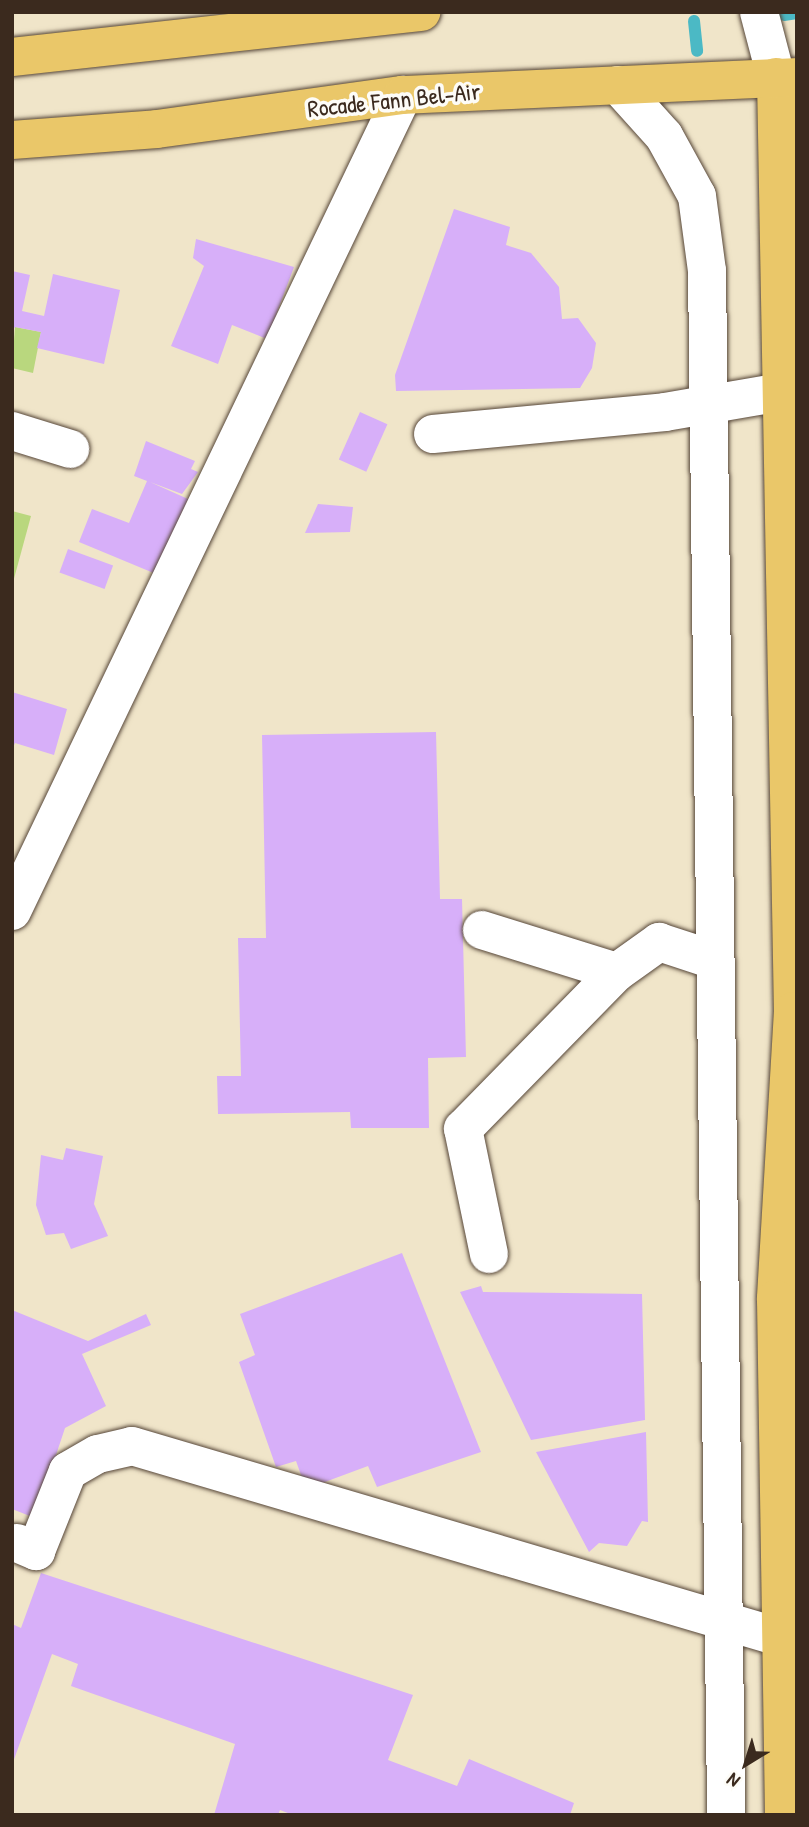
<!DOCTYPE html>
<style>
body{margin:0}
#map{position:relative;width:809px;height:1827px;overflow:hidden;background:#f0e5c9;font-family:"Patrick Hand",sans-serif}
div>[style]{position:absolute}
.green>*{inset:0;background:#b9d77e}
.stream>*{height:12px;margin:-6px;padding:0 6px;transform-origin:6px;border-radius:6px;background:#4bb9c5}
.building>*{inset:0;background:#d7aff9;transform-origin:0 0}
.roads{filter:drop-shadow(0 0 2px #564638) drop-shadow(0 0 2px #564638)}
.minor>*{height:38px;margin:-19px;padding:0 19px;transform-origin:19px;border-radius:19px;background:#fff}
.major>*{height:38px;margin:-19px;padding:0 19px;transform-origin:19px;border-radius:19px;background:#eac769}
span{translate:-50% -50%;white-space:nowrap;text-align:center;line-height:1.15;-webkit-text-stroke:7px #fdfcf7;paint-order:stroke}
.street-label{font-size:24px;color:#3b2a1e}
.frame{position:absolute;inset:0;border:14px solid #3b2a1e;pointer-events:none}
.north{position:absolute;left:711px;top:1729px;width:70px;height:70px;-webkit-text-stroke:5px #fdfcf7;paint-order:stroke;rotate:218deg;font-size:19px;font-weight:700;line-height:28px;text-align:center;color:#3b2a1e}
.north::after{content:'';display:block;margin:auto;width:24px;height:32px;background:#3b2a1e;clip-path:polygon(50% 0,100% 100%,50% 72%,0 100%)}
</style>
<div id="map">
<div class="green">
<div style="clip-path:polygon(15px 327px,41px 332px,33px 373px,12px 368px)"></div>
<div style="clip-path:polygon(12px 511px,31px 516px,12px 586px)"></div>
</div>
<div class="stream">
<div style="left:784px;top:15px;width:13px;rotate:-9deg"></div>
<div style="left:694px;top:21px;width:30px;rotate:84deg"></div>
</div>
<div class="building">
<div style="clip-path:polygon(454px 209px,510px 227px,506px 245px,531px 253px,559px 287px,562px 319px,578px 318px,596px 343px,592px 368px,580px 388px,396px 391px,395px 375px)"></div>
<div style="clip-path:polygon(196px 239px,294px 267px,267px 339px,232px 325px,218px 364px,171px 346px,204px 266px,193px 258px)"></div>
<div style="clip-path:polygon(12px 271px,30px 275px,22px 311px,44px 316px,53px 274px,120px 290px,104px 364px,37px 348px,41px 332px,15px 327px,12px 332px)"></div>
<div style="left:360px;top:412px;width:30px;height:52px;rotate:24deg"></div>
<div style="clip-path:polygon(146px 441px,195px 461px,191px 469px,198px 472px,182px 494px,150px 482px,188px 499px,156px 574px,79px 542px,92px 509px,129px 523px,147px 481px,134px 476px)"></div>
<div style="clip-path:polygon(318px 504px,353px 507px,350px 532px,305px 533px)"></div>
<div style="left:68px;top:549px;width:48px;height:25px;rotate:20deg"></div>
<div style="clip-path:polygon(12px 692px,67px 709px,54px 755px,15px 743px,12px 750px)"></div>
<div style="clip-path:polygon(436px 732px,440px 899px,462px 899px,466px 1057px,428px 1058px,429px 1128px,351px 1128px,350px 1112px,218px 1114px,217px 1076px,241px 1076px,238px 938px,266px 938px,262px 735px)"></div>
<div style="clip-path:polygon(66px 1148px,103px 1156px,94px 1204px,108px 1236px,71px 1249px,64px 1233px,46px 1235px,36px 1205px,41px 1155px,63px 1160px)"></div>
<div style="clip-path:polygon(402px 1253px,481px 1452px,377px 1487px,368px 1466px,306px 1489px,296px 1461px,276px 1467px,239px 1362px,255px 1355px,240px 1314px)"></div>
<div style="clip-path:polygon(481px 1286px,483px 1292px,642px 1294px,645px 1420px,531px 1440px,460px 1292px)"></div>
<div style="clip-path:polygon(12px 1310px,88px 1341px,146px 1314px,151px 1325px,82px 1354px,106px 1406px,65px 1428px,35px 1518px,12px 1509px)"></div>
<div style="clip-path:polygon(646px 1432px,648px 1522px,642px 1521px,627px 1546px,599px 1543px,589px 1552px,536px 1452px)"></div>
<div style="clip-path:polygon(41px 1573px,413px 1695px,388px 1760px,457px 1786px,469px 1759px,574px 1803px,570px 1815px,293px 1815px,280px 1810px,278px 1815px,214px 1815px,235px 1744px,71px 1686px,78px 1664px,52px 1654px,12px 1765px,12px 1624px,21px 1628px)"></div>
</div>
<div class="roads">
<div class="minor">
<div style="left:759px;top:12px;width:67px;rotate:75.3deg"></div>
<div style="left:618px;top:85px;width:69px;rotate:48deg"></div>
<div style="left:664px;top:136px;width:68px;rotate:61.2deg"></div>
<div style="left:697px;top:196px;width:76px;rotate:82.4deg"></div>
<div style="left:707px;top:271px;width:1544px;rotate:89.29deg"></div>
<div style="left:12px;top:431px;width:61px;rotate:17.2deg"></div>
<div style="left:433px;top:434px;width:233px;rotate:-5.4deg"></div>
<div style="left:665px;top:412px;width:118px;rotate:-9.8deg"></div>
<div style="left:12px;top:911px;width:905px;rotate:-64.4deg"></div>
<div style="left:482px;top:930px;width:141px;rotate:17.3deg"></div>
<div style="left:489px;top:1254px;width:128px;rotate:-101.7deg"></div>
<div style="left:463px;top:1129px;width:220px;rotate:-45.6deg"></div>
<div style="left:617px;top:972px;width:52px;rotate:-35.5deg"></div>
<div style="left:659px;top:942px;width:55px;rotate:18.1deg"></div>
<div style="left:17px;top:1543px;width:21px;rotate:23deg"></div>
<div style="left:36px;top:1551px;width:86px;rotate:-68.2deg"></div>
<div style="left:68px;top:1471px;width:34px;rotate:-30deg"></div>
<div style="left:98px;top:1454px;width:35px;rotate:-13deg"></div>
<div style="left:132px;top:1446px;width:675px;rotate:16.45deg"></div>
</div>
<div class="major">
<div style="left:12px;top:57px;width:412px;rotate:-6.3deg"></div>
<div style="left:776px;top:77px;width:934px;rotate:88.96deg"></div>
<div style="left:793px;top:1011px;width:289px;rotate:93.4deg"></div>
<div style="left:776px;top:1299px;width:516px;rotate:89.11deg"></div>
<div style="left:12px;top:140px;width:145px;rotate:-4.3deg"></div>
<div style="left:157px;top:129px;width:248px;rotate:-7.9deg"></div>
<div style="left:403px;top:95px;width:394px;rotate:-2.6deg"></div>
</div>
</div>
<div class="street-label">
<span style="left:394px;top:100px;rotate:-6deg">Rocade Fann Bel-Air</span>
</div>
<div class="frame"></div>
<div class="north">N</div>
</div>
